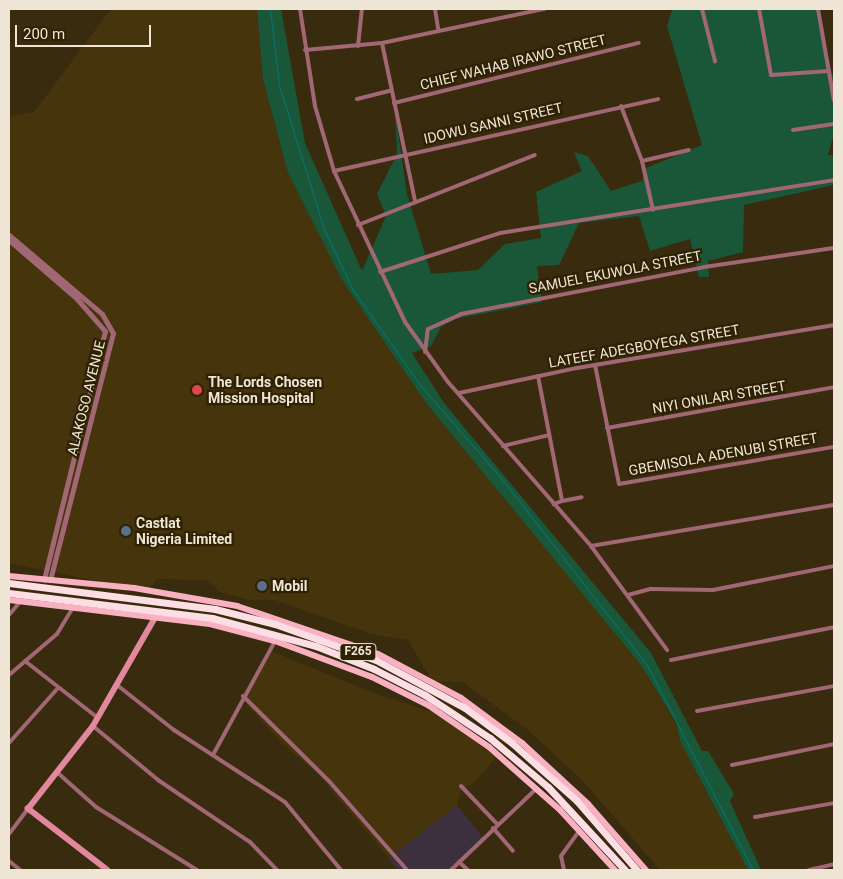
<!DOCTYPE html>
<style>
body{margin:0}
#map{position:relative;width:843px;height:879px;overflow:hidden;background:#392b0d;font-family:Roboto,sans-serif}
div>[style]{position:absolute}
.built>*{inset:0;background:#46340d}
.education>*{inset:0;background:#3c303e}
.green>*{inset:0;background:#195738}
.stream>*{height:1px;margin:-0.5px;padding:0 0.5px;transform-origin:0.5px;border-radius:0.5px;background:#037676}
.minor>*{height:4px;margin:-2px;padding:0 2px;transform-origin:2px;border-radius:2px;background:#a16775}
.tertiary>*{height:5px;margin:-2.5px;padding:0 2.5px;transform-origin:2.5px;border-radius:2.5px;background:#a16775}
.secondary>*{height:5.5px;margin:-2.75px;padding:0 2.75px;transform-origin:2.75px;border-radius:2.75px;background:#e2879d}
.primary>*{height:6px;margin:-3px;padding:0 3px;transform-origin:3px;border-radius:3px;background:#f9b1c1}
.motorway>*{height:7px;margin:-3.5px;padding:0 3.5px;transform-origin:3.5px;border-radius:3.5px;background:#fcdee4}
.dots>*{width:14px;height:14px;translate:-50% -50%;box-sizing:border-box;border:2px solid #2f2103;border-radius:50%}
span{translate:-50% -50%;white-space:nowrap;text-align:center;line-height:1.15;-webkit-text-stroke:4.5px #2f2103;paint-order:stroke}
.shield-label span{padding:1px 4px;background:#2f2103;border:1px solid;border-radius:4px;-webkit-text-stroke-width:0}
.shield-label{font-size:12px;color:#eee5d4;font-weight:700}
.street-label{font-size:14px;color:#eee5d4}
.poi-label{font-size:14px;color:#eee5d4;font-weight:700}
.left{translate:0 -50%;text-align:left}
.frame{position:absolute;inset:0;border:10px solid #eee5d4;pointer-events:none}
.scale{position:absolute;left:15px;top:25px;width:136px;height:22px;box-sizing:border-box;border:2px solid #eee5d4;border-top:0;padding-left:6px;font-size:15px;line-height:18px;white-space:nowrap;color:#eee5d4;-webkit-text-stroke:4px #2f2103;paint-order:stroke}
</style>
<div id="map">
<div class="built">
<div style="clip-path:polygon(111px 9px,257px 9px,263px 79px,288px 173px,342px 280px,426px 403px,640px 664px,676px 723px,680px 741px,748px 870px,660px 870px,583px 781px,528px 730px,463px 682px,432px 681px,408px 640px,371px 634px,275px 600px,251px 600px,220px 592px,206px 580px,157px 579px,147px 591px,9px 563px,9px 116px,34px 112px)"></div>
<div style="clip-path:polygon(269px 650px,376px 694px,438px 714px,496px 757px,474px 783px,461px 790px,457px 805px,389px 858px,318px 774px,283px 744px,244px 701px)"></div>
</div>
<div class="education">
<div style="clip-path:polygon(457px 805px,484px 839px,454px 870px,399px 870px,391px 863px,389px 858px)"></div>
</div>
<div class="green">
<div style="clip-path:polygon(257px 9px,281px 9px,305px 143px,362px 271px,386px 216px,377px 194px,397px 154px,395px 111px,407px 194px,431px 274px,478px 270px,505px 244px,541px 238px,536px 192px,582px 171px,574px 152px,588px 156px,611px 191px,642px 181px,646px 168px,702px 145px,667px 26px,672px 10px,817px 9px,834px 82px,834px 133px,828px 155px,834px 155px,834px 185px,744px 205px,743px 252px,708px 261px,709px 277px,699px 277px,690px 239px,650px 251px,639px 216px,579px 223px,559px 265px,537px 266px,542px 302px,455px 319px,441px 327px,431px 346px,412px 353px,444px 403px,651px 653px,702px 751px,708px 751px,734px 794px,730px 801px,761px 870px,748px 870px,680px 741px,676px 722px,640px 664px,426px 403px,342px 280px,288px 173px,263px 79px)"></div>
</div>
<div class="stream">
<div style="left:270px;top:9px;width:77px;rotate:83.2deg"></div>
<div style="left:279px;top:85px;width:151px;rotate:72.6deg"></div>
<div style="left:324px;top:229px;width:68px;rotate:64.6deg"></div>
<div style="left:353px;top:290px;width:116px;rotate:54.8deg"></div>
<div style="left:420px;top:385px;width:125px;rotate:48.9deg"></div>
<div style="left:502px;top:479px;width:236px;rotate:52.1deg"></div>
<div style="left:647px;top:665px;width:231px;rotate:62.7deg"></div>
</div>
<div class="minor">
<div style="left:300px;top:9px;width:98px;rotate:81.2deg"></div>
<div style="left:315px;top:106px;width:68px;rotate:73.7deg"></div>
<div style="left:334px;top:171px;width:167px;rotate:64.8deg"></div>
<div style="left:405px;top:322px;width:74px;rotate:54.4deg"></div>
<div style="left:448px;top:382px;width:218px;rotate:48.9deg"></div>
<div style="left:591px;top:546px;width:129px;rotate:53.8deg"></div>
<div style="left:435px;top:9px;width:20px;rotate:81deg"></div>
<div style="left:702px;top:9px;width:54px;rotate:76deg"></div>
<div style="left:759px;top:9px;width:67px;rotate:79.7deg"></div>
<div style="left:771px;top:75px;width:58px;rotate:-3.9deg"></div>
<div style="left:818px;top:9px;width:93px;rotate:80.1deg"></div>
<div style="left:382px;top:43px;width:161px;rotate:78.2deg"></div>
<div style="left:358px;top:46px;width:37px;rotate:-84deg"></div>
<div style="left:305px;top:50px;width:77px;rotate:-5.2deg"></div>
<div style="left:382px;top:43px;width:166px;rotate:-11.9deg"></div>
<div style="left:357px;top:99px;width:34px;rotate:-14deg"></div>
<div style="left:394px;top:103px;width:252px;rotate:-13.8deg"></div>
<div style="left:621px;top:106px;width:59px;rotate:69.1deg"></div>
<div style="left:642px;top:161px;width:50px;rotate:77.3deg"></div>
<div style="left:793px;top:130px;width:41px;rotate:-8.3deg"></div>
<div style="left:642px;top:161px;width:48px;rotate:-13.2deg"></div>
<div style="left:334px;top:171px;width:332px;rotate:-12.5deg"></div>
<div style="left:358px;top:225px;width:190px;rotate:-21.6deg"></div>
<div style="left:380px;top:272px;width:126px;rotate:-18deg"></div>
<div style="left:500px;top:233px;width:338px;rotate:-9deg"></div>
<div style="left:425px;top:352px;width:23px;rotate:-83deg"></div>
<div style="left:428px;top:329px;width:36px;rotate:-24deg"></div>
<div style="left:461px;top:314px;width:248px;rotate:-10.9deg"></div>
<div style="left:704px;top:267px;width:131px;rotate:-8.3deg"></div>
<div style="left:595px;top:365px;width:121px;rotate:78.6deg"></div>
<div style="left:619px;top:484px;width:218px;rotate:-9.8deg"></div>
<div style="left:538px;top:376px;width:127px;rotate:79.1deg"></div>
<div style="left:562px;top:501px;width:9px;rotate:159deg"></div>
<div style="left:459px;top:393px;width:121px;rotate:-12deg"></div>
<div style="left:577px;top:368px;width:261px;rotate:-9.5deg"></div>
<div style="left:607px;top:428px;width:231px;rotate:-10.2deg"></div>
<div style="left:503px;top:446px;width:47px;rotate:-13.4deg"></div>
<div style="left:562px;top:501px;width:20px;rotate:-11deg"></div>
<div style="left:591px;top:546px;width:246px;rotate:-9.6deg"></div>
<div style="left:628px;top:595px;width:24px;rotate:-15deg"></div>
<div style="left:651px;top:589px;width:62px;rotate:0.9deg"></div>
<div style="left:713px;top:590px;width:123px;rotate:-11.2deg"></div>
<div style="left:9px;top:615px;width:17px;rotate:-50deg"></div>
<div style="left:671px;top:660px;width:166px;rotate:-11.4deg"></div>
<div style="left:25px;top:661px;width:93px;rotate:38deg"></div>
<div style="left:9px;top:675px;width:63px;rotate:-40.5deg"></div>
<div style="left:57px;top:634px;width:31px;rotate:-59deg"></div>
<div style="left:117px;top:685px;width:73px;rotate:38.3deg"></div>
<div style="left:174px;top:730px;width:132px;rotate:33deg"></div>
<div style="left:285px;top:802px;width:88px;rotate:50.5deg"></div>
<div style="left:243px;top:696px;width:121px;rotate:44.7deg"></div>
<div style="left:329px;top:781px;width:118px;rotate:48.8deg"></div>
<div style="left:697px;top:711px;width:139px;rotate:-10.3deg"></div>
<div style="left:93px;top:726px;width:85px;rotate:39.7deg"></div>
<div style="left:158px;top:780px;width:111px;rotate:34deg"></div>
<div style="left:250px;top:842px;width:39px;rotate:46deg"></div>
<div style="left:9px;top:743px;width:74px;rotate:-48.3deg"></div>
<div style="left:214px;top:753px;width:128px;rotate:-61.4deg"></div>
<div style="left:732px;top:765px;width:104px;rotate:-11.6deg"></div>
<div style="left:59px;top:774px;width:50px;rotate:41.7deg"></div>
<div style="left:96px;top:807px;width:119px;rotate:32deg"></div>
<div style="left:461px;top:786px;width:52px;rotate:46.5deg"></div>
<div style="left:755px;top:817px;width:80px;rotate:-10deg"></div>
<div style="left:493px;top:828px;width:30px;rotate:49deg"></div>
<div style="left:9px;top:834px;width:31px;rotate:-53deg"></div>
<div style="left:9px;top:861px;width:14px;rotate:39deg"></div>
<div style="left:459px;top:862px;width:12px;rotate:42deg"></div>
<div style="left:451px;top:870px;width:117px;rotate:-43.6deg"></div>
<div style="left:564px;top:870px;width:14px;rotate:-102deg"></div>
<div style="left:561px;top:856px;width:32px;rotate:-54deg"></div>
<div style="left:809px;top:870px;width:26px;rotate:-13deg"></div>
</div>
<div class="tertiary">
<div style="left:9px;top:235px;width:122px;rotate:40.3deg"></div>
<div style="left:102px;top:314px;width:22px;rotate:60deg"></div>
<div style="left:113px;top:333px;width:255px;rotate:104.3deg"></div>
<div style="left:9px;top:240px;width:90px;rotate:40.9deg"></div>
<div style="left:77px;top:299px;width:43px;rotate:48.8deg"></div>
<div style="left:105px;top:331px;width:256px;rotate:103.8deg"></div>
</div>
<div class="secondary">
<div style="left:107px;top:870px;width:100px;rotate:-142.3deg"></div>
<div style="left:28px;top:809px;width:105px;rotate:-51.9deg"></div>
<div style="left:93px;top:726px;width:127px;rotate:-60.2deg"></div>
</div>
<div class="primary">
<div style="left:9px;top:576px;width:126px;rotate:5.5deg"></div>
<div style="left:134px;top:588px;width:105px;rotate:9.9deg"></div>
<div style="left:237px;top:606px;width:149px;rotate:18.8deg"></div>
<div style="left:378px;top:654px;width:94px;rotate:27.9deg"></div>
<div style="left:461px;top:698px;width:76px;rotate:36.4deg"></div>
<div style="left:522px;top:743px;width:90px;rotate:42.7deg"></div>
<div style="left:588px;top:804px;width:88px;rotate:48.7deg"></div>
<div style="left:9px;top:600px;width:202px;rotate:6.8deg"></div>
<div style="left:210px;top:624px;width:67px;rotate:14.7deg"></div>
<div style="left:275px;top:641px;width:103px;rotate:20.4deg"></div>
<div style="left:372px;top:677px;width:63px;rotate:26.6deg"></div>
<div style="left:428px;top:705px;width:74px;rotate:34.5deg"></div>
<div style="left:489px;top:747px;width:95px;rotate:41.6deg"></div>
<div style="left:560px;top:810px;width:81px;rotate:47.5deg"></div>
</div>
<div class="motorway">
<div style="left:9px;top:583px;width:208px;rotate:7.2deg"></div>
<div style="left:215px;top:609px;width:62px;rotate:14deg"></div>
<div style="left:275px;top:624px;width:107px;rotate:19.6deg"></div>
<div style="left:376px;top:660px;width:101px;rotate:28.3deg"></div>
<div style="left:465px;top:708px;width:59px;rotate:36.7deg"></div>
<div style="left:512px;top:743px;width:87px;rotate:41.7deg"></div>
<div style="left:577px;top:801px;width:91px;rotate:49deg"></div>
<div style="left:9px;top:593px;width:205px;rotate:7deg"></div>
<div style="left:212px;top:618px;width:108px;rotate:15.1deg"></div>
<div style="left:316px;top:646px;width:62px;rotate:21.6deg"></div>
<div style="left:374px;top:669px;width:57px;rotate:27deg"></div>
<div style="left:425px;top:695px;width:78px;rotate:33.5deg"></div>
<div style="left:490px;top:738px;width:76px;rotate:40.2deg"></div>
<div style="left:548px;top:787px;width:113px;rotate:47.1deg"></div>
</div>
<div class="dots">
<div style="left:197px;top:390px;background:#e0444e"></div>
<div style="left:126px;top:531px;background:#5c6f8a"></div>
<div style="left:262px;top:586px;background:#5c6f8a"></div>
</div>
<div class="shield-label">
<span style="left:358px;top:652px">F265</span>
</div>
<div class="street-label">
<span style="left:513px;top:62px;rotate:-14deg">CHIEF WAHAB IRAWO STREET</span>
<span style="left:493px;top:123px;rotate:-13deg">IDOWU SANNI STREET</span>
<span style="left:615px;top:272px;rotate:-11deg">SAMUEL EKUWOLA STREET</span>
<span style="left:644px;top:346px;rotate:-10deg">LATEEF ADEGBOYEGA STREET</span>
<span style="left:719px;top:397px;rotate:-10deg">NIYI ONILARI STREET</span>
<span style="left:86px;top:398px;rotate:-76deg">ALAKOSO AVENUE</span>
<span style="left:723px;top:454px;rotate:-10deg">GBEMISOLA ADENUBI STREET</span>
</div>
<div class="poi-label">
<span class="left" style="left:208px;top:390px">The Lords Chosen<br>Mission Hospital</span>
<span class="left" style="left:136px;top:531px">Castlat<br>Nigeria Limited</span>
<span class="left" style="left:272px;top:586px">Mobil</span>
</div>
<div class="frame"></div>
<div class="scale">200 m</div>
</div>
